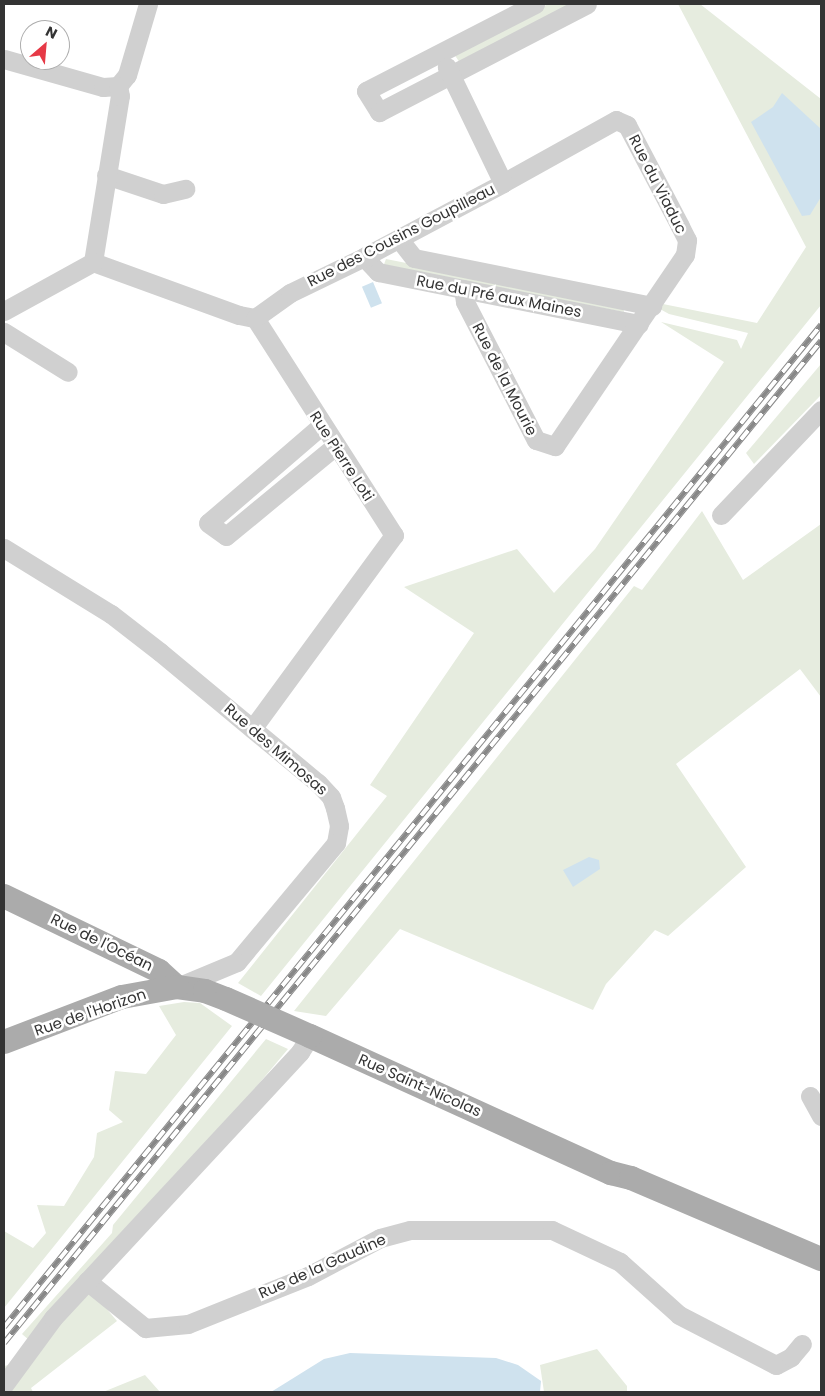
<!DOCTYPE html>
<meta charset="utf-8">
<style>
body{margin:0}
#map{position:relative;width:825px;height:1396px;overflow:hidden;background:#fff;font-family:Poppins,sans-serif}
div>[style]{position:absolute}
.green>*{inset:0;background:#e6ecdf}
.water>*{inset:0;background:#cfe2ee;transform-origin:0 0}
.minor>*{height:19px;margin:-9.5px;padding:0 9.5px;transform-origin:9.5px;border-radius:9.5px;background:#d0d0d0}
.major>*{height:24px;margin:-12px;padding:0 12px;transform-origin:12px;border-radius:12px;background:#ababab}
.rail>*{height:5.5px;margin-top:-2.75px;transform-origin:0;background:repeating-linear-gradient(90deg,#fff 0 11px,#888 0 22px);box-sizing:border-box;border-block:1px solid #888}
.major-bridge>*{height:24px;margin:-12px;padding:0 12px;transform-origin:12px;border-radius:12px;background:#ababab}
span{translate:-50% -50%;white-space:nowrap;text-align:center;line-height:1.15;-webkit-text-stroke:5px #fff;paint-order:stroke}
.street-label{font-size:15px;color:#333}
.frame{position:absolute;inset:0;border:5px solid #333;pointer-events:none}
.north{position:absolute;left:20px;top:20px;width:50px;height:50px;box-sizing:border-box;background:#fff;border:1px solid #adadad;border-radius:50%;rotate:27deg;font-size:14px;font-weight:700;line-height:20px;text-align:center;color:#333}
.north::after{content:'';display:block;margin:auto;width:18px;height:22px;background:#e63946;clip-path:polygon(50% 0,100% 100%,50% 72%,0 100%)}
</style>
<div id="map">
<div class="green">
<div style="clip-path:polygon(548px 4px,572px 4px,460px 63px,454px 54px)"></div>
<div style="clip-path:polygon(678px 4px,700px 4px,821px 99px,821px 305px,261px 996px,238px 983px,387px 796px,370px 785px,474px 633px,404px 587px,517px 549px,554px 593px,595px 549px,724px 362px,661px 322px,737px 340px,741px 349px,748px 333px,669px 314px,660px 309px,663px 304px,757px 323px,806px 247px)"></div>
<div style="clip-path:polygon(386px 259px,623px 306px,624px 312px,383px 267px)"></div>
<div style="clip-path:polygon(821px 364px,821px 395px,754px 464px,746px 453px)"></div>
<div style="clip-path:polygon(702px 511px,743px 580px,821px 524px,821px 697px,800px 669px,676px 764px,746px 867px,668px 936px,655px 930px,606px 984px,593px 1010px,400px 929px,326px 1016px,294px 1011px,634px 586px,642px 590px)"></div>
<div style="clip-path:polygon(184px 1002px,200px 1003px,232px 1026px,4px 1308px,4px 1231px,33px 1248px,46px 1233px,37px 1205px,64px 1206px,94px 1157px,97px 1133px,123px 1122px,109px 1110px,115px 1071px,146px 1074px,176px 1035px,159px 1006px)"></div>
<div style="clip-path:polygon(266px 1039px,288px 1049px,88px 1287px,117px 1321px,31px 1388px,33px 1392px,4px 1392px,4px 1366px,31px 1360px,38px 1348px,22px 1334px,112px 1233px,113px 1225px)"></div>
<div style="clip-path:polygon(597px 1349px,627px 1386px,627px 1392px,544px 1392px,540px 1365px)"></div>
<div style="clip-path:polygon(145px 1375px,160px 1392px,103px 1392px)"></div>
</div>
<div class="water">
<div style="clip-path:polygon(782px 93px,821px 129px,821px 197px,810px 215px,802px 216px,751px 122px,773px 107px)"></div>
<div style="left:373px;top:282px;width:23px;height:12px;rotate:67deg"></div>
<div style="clip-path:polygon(589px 857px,599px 860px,600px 869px,573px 887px,563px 870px)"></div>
<div style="clip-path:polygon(350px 1353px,496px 1358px,518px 1365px,541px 1381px,540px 1392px,271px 1392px,324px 1359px)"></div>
</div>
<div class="minor">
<div style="left:535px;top:4px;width:190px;rotate:152.8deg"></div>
<div style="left:366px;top:91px;width:25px;rotate:58deg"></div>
<div style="left:379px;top:112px;width:234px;rotate:-27.4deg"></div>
<div style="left:4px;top:59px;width:103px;rotate:15.8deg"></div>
<div style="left:103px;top:87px;width:15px;rotate:-4deg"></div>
<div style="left:118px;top:86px;width:14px;rotate:-51deg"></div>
<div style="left:127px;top:75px;width:74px;rotate:-73.5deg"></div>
<div style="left:106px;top:175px;width:60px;rotate:18.4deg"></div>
<div style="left:163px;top:194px;width:23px;rotate:-13deg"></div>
<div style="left:399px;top:239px;width:24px;rotate:52deg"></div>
<div style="left:414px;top:258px;width:243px;rotate:11.4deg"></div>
<div style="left:364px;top:257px;width:21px;rotate:47deg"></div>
<div style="left:378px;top:272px;width:266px;rotate:11.3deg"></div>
<div style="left:93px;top:262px;width:155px;rotate:20deg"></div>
<div style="left:239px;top:315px;width:16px;rotate:11deg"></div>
<div style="left:255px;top:318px;width:258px;rotate:57.4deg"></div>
<div style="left:394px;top:535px;width:240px;rotate:126.2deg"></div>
<div style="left:93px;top:262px;width:168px;rotate:-80.8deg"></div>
<div style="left:120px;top:96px;width:10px;rotate:-101deg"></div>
<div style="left:463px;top:289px;width:13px;rotate:81deg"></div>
<div style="left:465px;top:302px;width:155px;rotate:62.8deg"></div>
<div style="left:536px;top:440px;width:20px;rotate:18deg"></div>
<div style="left:555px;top:446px;width:231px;rotate:-55.8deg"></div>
<div style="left:685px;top:255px;width:15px;rotate:-82deg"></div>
<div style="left:687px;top:240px;width:16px;rotate:-117deg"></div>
<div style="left:680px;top:226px;width:114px;rotate:-117.7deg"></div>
<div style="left:627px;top:125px;width:12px;rotate:-156deg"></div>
<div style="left:616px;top:120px;width:129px;rotate:150.9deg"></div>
<div style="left:4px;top:311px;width:102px;rotate:-28.8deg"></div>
<div style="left:255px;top:318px;width:43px;rotate:-35.5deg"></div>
<div style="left:290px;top:293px;width:82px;rotate:-25.9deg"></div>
<div style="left:364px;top:257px;width:157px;rotate:-28deg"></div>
<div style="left:503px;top:183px;width:129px;rotate:-115.8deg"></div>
<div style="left:4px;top:332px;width:75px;rotate:32deg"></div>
<div style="left:322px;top:425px;width:150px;rotate:139.3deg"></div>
<div style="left:208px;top:523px;width:22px;rotate:36deg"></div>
<div style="left:226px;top:536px;width:141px;rotate:-39.5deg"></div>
<div style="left:721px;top:515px;width:145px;rotate:-46.4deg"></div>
<div style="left:4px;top:548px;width:126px;rotate:31.7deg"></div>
<div style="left:111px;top:614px;width:62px;rotate:37.8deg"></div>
<div style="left:160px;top:652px;width:205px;rotate:39.7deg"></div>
<div style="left:318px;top:783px;width:19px;rotate:47deg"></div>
<div style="left:331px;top:797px;width:12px;rotate:70deg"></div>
<div style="left:335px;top:808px;width:18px;rotate:77deg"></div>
<div style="left:339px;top:826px;width:17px;rotate:100deg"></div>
<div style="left:336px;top:843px;width:155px;rotate:129.8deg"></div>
<div style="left:237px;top:962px;width:65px;rotate:157.4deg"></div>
<div style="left:810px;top:1096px;width:23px;rotate:61deg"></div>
<div style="left:87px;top:1281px;width:75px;rotate:39deg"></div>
<div style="left:145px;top:1328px;width:43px;rotate:-5.3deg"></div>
<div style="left:188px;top:1324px;width:129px;rotate:-21.8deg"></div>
<div style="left:308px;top:1276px;width:81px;rotate:-27.8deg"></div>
<div style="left:380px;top:1238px;width:31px;rotate:-15deg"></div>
<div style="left:410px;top:1230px;width:142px"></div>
<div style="left:552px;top:1230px;width:75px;rotate:25.2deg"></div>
<div style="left:620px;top:1262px;width:79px;rotate:41.9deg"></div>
<div style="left:679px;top:1315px;width:109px;rotate:27.3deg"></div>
<div style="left:776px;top:1365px;width:17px;rotate:-28deg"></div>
<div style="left:791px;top:1357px;width:17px;rotate:-50deg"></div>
<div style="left:4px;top:1385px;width:83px;rotate:-53.8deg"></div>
<div style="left:53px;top:1318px;width:363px;rotate:-47.1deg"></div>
<div style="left:300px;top:1052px;width:19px;rotate:-58deg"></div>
</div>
<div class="major">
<div style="left:4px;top:896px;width:172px;rotate:25.8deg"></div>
<div style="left:159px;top:971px;width:24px;rotate:42deg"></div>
<div style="left:177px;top:987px;width:28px;rotate:8deg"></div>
<div style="left:205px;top:991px;width:22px;rotate:21deg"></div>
<div style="left:310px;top:1036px;width:331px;rotate:24.5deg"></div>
<div style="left:611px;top:1173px;width:21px;rotate:14deg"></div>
<div style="left:631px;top:1178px;width:207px;rotate:23.1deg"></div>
<div style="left:4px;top:1042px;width:126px;rotate:-20.9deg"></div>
<div style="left:122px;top:997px;width:56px;rotate:-10.3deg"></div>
</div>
<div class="rail">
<div style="left:4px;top:1327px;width:1293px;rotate:-50.81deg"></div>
<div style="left:4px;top:1343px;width:1293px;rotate:-50.81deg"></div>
</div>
<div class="major-bridge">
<div style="left:226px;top:999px;width:92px;rotate:23.8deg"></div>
</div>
<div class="street-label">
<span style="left:658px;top:184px;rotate:63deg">Rue du Viaduc</span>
<span style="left:401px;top:235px;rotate:-27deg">Rue des Cousins Goupilleau</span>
<span style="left:499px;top:296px;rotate:11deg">Rue du Pré aux Maines</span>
<span style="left:505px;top:379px;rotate:63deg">Rue de la Mourie</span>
<span style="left:342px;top:456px;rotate:57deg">Rue Pierre Loti</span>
<span style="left:276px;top:749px;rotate:41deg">Rue des Mimosas</span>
<span style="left:102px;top:942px;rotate:26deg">Rue de l'Océan</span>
<span style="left:90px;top:1012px;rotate:-19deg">Rue de l'Horizon</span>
<span style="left:420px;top:1085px;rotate:24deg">Rue Saint-Nicolas</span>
<span style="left:322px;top:1266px;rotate:-24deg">Rue de la Gaudine</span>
</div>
<div class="frame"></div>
<div class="north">N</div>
</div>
